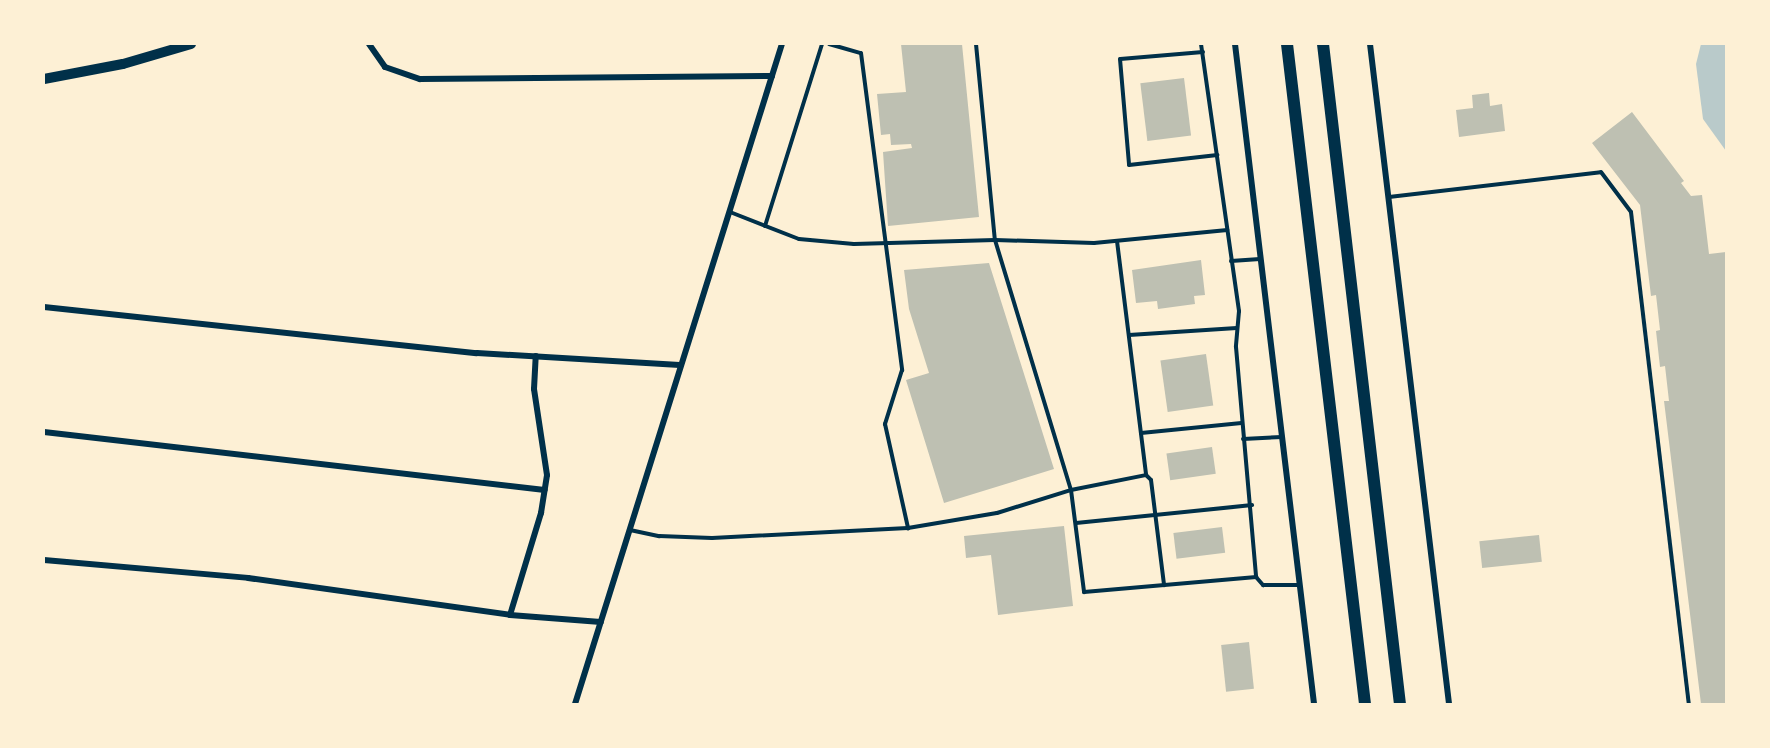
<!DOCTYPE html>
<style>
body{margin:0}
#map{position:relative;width:1770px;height:748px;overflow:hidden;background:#fdf0d5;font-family:"Fira Sans",sans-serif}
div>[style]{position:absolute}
.green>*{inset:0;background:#b9caca}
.building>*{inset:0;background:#bec0b2;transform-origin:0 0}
.service>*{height:4px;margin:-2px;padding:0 2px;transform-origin:2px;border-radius:2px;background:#003049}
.minor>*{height:6px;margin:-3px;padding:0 3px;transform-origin:3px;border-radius:3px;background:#003049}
.secondary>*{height:10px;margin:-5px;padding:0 5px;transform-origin:5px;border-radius:5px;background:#003049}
.trunk>*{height:12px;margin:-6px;padding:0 6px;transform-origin:6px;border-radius:6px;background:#003049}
span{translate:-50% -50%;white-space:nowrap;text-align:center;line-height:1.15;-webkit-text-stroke:6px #fdf0d5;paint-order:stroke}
.frame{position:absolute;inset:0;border:45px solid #fdf0d5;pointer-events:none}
</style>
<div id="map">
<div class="green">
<div style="clip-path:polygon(1701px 44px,1726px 44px,1726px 151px,1703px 119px,1696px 64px)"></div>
</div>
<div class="building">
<div style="clip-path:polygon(901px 44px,962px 44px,979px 217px,888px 226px,883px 152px,912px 148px,911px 144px,891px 145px,890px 134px,881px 135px,877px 94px,906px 92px)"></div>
<div style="left:1184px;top:78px;width:58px;height:44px;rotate:83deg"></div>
<div style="clip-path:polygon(1489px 93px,1490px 106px,1502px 104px,1505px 131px,1459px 137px,1456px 110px,1473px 108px,1472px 95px)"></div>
<div style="clip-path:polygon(1632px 112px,1684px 181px,1681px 183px,1691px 196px,1702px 195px,1709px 254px,1726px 252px,1726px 704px,1701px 704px,1664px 401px,1669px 401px,1665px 366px,1660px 367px,1656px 331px,1660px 330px,1656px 295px,1651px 296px,1640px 205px,1592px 143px)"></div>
<div style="clip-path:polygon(1201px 260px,1205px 295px,1194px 296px,1195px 304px,1158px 309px,1157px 301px,1136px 303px,1132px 270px)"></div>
<div style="clip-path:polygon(989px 263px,1054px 469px,944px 503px,906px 380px,929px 373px,909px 309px,904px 270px)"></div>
<div style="left:1206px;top:354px;width:52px;height:46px;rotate:82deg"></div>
<div style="left:1212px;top:447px;width:27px;height:46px;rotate:82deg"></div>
<div style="clip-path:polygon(1064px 526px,1073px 606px,998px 615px,991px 555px,966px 558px,964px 536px)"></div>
<div style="left:1222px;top:527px;width:26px;height:49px;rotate:83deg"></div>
<div style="left:1539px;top:535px;width:27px;height:60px;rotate:84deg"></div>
<div style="left:1249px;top:642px;width:47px;height:28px;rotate:84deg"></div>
</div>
<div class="service">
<div style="left:829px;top:44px;width:33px;rotate:16deg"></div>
<div style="left:861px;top:53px;width:320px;rotate:82.6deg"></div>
<div style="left:902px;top:370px;width:57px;rotate:107.5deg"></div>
<div style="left:885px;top:424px;width:107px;rotate:77.5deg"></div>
<div style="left:976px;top:44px;width:197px;rotate:84.5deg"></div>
<div style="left:995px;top:240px;width:261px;rotate:73.1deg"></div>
<div style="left:1071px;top:490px;width:103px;rotate:82.7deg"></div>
<div style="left:1084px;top:592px;width:173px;rotate:-5deg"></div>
<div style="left:1201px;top:44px;width:270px;rotate:81.9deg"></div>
<div style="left:1239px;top:311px;width:36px;rotate:95deg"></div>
<div style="left:1236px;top:347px;width:231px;rotate:85deg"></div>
<div style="left:1256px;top:577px;width:11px;rotate:49deg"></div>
<div style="left:1263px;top:585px;width:36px"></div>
<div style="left:1203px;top:52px;width:83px;rotate:175.2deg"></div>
<div style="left:1120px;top:59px;width:106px;rotate:85.1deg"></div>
<div style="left:1129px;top:165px;width:89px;rotate:-6.5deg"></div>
<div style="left:1389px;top:197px;width:213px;rotate:-6.7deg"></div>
<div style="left:1601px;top:172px;width:50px;rotate:53.1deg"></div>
<div style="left:1631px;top:212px;width:495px;rotate:83.3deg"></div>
<div style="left:730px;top:212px;width:74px;rotate:21.4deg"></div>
<div style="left:799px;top:239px;width:55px;rotate:5.2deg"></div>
<div style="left:854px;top:244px;width:141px;rotate:-1.6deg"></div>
<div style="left:995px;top:240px;width:99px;rotate:1.7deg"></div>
<div style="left:1094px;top:243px;width:134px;rotate:-5.6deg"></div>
<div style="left:765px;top:226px;width:191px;rotate:-72.6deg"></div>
<div style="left:1117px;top:241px;width:236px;rotate:82.9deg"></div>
<div style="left:1231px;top:261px;width:29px;rotate:-4deg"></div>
<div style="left:1129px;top:335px;width:108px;rotate:-3.7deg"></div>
<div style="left:1141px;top:433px;width:101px;rotate:-5.7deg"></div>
<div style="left:1243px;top:439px;width:39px;rotate:-3deg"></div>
<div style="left:1076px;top:523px;width:177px;rotate:-5.8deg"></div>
<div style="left:630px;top:530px;width:30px;rotate:12deg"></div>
<div style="left:659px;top:536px;width:53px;rotate:2.2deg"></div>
<div style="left:712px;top:538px;width:196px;rotate:-2.9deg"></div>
<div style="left:908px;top:528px;width:90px;rotate:-9.6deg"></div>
<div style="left:997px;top:513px;width:77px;rotate:-17.3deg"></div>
<div style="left:1071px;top:490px;width:76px;rotate:-11.3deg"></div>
<div style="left:1146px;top:475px;width:7px;rotate:45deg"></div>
<div style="left:1151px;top:480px;width:106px;rotate:82.9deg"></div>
</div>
<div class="minor">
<div style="left:369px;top:44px;width:28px;rotate:55deg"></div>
<div style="left:385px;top:67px;width:37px;rotate:19deg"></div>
<div style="left:420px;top:79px;width:352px;rotate:-0.5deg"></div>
<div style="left:1235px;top:44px;width:665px;rotate:83.17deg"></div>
<div style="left:1370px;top:44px;width:665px;rotate:83.17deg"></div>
<div style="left:44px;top:307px;width:435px;rotate:6.1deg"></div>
<div style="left:477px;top:353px;width:203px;rotate:3.4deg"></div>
<div style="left:44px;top:432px;width:504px;rotate:6.6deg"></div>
<div style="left:44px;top:560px;width:205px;rotate:5deg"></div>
<div style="left:248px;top:578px;width:265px;rotate:8deg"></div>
<div style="left:510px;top:615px;width:91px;rotate:4.4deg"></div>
<div style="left:510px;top:615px;width:107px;rotate:-73.1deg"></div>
<div style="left:541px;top:513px;width:38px;rotate:-81deg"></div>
<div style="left:547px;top:475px;width:87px;rotate:-98.6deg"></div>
<div style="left:534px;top:389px;width:33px;rotate:-87deg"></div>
<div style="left:575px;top:704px;width:692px;rotate:-72.59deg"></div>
</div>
<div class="secondary">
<div style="left:44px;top:79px;width:80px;rotate:-10.8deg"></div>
<div style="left:123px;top:64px;width:71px;rotate:-16.4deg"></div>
</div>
<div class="trunk">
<div style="left:1287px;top:44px;width:665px;rotate:83.26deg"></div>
<div style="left:1323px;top:44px;width:664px;rotate:83.35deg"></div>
</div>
<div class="frame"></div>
</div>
